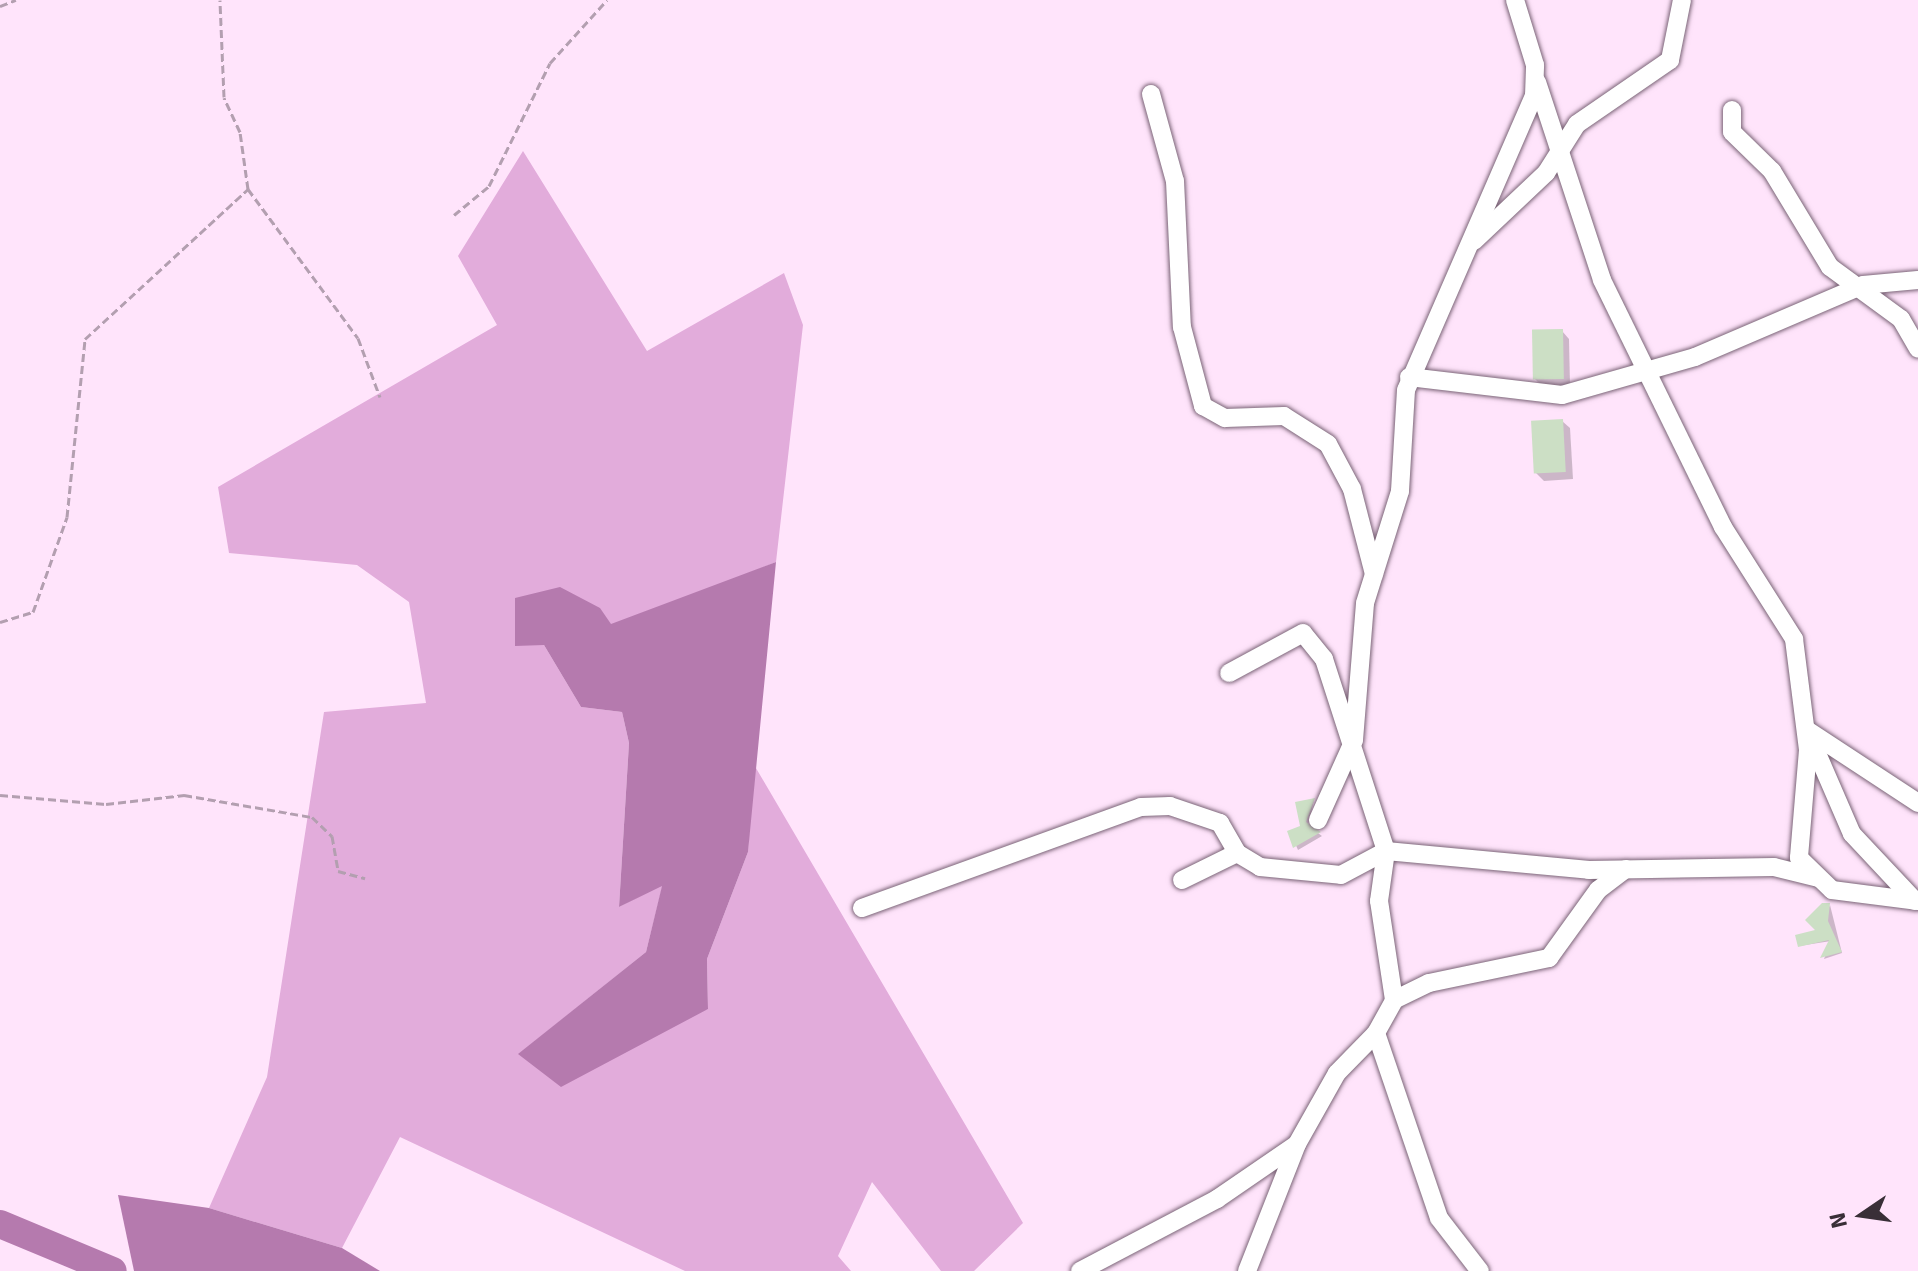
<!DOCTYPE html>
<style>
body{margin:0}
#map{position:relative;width:1918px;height:1271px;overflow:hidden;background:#ffe4fb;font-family:Signika,sans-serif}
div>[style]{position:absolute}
.green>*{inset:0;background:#e2acdb}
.water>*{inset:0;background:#b57aae}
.shadow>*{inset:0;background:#0003}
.river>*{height:28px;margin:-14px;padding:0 14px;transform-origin:14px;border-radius:14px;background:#b57aae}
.building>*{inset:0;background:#ccdfc5;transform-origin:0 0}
.path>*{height:3px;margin-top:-1.5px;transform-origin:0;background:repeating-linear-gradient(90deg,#b39fb0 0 8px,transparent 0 12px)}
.roads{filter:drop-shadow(0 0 2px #7b6477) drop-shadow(0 0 2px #7b6477)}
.minor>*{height:18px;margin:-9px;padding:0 9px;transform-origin:9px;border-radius:9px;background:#fff}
span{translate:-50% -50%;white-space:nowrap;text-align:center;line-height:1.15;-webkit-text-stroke:8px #ffe4fb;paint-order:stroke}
.north{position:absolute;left:1822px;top:1175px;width:80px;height:80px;-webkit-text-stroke:6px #ffe4fb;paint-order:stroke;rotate:257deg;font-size:22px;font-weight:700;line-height:32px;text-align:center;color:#392f37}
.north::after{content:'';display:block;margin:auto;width:28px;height:36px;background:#392f37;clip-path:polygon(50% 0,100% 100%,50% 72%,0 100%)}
</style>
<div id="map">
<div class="green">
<div style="clip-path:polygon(523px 151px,647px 351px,784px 273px,803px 325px,776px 562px,663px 609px,544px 645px,581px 707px,622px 712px,629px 743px,619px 907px,663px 884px,646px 952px,519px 1054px,708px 1009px,707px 959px,748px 852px,753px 763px,1023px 1223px,974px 1271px,941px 1271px,872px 1182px,838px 1256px,851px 1271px,685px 1271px,400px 1137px,342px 1248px,209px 1208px,267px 1077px,324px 712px,426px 703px,409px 602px,357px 565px,229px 553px,218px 487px,497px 325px,458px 256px)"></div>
</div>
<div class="water">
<div style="clip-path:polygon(776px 562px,748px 852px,707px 959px,708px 1009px,561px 1087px,518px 1054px,646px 952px,662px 886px,619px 907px,629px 743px,622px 712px,581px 707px,544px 645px,515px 646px,515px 598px,560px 587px,600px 608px,611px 624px)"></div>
<div style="clip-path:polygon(118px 1195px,209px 1208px,342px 1248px,380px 1271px,134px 1271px)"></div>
</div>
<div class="shadow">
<div style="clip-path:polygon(1562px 331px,1569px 339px,1570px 386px,1542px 386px,1535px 379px)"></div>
<div style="clip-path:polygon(1562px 421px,1570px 428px,1573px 479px,1544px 481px,1536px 473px)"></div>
<div style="clip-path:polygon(1314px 800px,1308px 826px,1322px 836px,1298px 850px,1290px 832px,1302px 827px)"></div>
<div style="clip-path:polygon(1830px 905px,1842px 953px,1824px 959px,1831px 941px,1799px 946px,1819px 932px)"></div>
</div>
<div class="river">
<div style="left:0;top:1224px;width:122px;rotate:22.6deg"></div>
</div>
<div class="building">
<div style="left:1563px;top:329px;width:50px;height:31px;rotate:89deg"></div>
<div style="left:1563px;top:419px;width:53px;height:32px;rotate:87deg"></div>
<div style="clip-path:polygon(1315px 798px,1306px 822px,1321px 832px,1293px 848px,1287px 831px,1300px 826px,1295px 802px)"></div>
<div style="clip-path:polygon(1822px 903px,1830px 903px,1828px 921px,1842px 952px,1820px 958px,1829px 940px,1798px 947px,1795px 935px,1815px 930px,1805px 920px)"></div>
</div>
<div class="path">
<div style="left:0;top:6px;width:17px;rotate:-21deg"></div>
<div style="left:248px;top:189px;width:185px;rotate:53.6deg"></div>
<div style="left:358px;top:338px;width:63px;rotate:69.6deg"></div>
<div style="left:454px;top:215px;width:45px;rotate:-39.6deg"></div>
<div style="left:489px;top:186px;width:137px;rotate:-63.6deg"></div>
<div style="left:550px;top:63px;width:85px;rotate:-47.9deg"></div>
<div style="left:0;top:622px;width:34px;rotate:-17deg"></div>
<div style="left:33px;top:612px;width:101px;rotate:-70.3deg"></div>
<div style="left:67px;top:517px;width:179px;rotate:-84.2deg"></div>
<div style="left:85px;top:339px;width:222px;rotate:-42.6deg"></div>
<div style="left:248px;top:189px;width:58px;rotate:-98deg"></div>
<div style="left:240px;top:132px;width:38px;rotate:-115deg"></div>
<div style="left:224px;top:97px;width:97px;rotate:-92.4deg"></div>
<div style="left:0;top:795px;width:106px;rotate:4.9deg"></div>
<div style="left:106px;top:804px;width:79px;rotate:-6.6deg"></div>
<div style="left:184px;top:795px;width:130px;rotate:9.8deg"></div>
<div style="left:312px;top:817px;width:28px;rotate:44deg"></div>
<div style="left:332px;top:836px;width:36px;rotate:80deg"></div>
<div style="left:338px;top:871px;width:28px;rotate:15deg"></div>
</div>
<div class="roads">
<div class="minor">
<div style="left:1537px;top:82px;width:208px;rotate:71.8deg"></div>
<div style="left:1602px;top:280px;width:275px;rotate:63.9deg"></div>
<div style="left:1723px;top:527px;width:133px;rotate:57.6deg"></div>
<div style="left:1794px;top:639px;width:112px;rotate:82.8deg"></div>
<div style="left:1808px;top:750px;width:108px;rotate:94.8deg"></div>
<div style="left:1799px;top:858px;width:46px;rotate:44.1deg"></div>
<div style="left:1832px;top:890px;width:87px;rotate:7.3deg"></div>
<div style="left:1151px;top:94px;width:90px;rotate:74.6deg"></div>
<div style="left:1175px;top:181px;width:146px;rotate:87.3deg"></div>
<div style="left:1182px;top:327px;width:82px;rotate:75.1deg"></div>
<div style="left:1203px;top:406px;width:25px;rotate:29deg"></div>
<div style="left:1225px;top:418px;width:59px;rotate:-1.9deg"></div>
<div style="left:1284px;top:416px;width:52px;rotate:32.5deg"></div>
<div style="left:1328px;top:444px;width:51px;rotate:61.9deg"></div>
<div style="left:1352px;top:489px;width:88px;rotate:75.5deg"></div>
<div style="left:1732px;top:110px;width:22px;rotate:90deg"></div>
<div style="left:1732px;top:132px;width:56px;rotate:44.3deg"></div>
<div style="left:1772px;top:171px;width:112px;rotate:58.9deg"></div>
<div style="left:1830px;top:267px;width:88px;rotate:36.2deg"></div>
<div style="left:1901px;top:319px;width:34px;rotate:60deg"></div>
<div style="left:1474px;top:241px;width:99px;rotate:-43.4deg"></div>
<div style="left:1546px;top:173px;width:58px;rotate:-57.7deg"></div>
<div style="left:1577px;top:124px;width:113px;rotate:-34.5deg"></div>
<div style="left:1670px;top:60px;width:61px;rotate:-78.7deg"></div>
<div style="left:1409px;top:377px;width:154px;rotate:6.7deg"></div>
<div style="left:1562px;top:395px;width:138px;rotate:-15.9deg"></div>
<div style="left:1695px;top:357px;width:183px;rotate:-23.2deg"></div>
<div style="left:1863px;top:285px;width:55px;rotate:-5.2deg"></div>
<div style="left:1318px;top:820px;width:88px;rotate:-65.8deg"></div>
<div style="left:1354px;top:740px;width:137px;rotate:-85.4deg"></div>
<div style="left:1365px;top:603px;width:117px;rotate:-72.6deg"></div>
<div style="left:1400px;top:491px;width:101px;rotate:-86.6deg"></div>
<div style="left:1406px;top:390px;width:321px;rotate:-66.5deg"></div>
<div style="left:1534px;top:96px;width:31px;rotate:-88deg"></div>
<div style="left:1535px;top:65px;width:68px;rotate:-107.1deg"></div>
<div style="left:1182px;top:880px;width:61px;rotate:-26.1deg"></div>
<div style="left:1237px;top:853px;width:27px;rotate:31deg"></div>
<div style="left:1260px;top:867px;width:81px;rotate:5.6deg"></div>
<div style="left:1341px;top:875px;width:51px;rotate:-28.1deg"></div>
<div style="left:1386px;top:851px;width:204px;rotate:5.3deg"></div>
<div style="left:1589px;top:870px;width:185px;rotate:-0.9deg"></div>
<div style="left:1774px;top:867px;width:45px;rotate:14deg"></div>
<div style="left:1915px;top:901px;width:92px;rotate:-133.2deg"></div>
<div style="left:1852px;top:834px;width:113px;rotate:-113.4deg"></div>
<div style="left:1807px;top:730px;width:133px;rotate:33.3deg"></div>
<div style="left:862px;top:908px;width:297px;rotate:-19.9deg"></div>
<div style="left:1141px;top:807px;width:29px;rotate:-2deg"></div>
<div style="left:1170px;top:806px;width:53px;rotate:18.8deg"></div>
<div style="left:1220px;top:823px;width:34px;rotate:60deg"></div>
<div style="left:1394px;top:1000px;width:39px;rotate:-26deg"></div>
<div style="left:1429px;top:983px;width:123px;rotate:-11.8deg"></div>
<div style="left:1549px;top:958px;width:84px;rotate:-54.2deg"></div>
<div style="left:1598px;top:890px;width:35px;rotate:-37deg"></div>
<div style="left:1376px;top:1033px;width:195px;rotate:71.2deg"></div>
<div style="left:1439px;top:1218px;width:67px;rotate:52.3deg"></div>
<div style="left:1080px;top:1271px;width:155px;rotate:-27.7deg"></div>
<div style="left:1217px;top:1199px;width:97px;rotate:-34.5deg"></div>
<div style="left:1297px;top:1144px;width:81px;rotate:-60.6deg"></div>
<div style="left:1337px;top:1073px;width:56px;rotate:-45.7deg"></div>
<div style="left:1376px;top:1033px;width:38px;rotate:-61deg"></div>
<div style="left:1394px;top:1000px;width:100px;rotate:-98.6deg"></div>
<div style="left:1379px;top:901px;width:50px;rotate:-82deg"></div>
<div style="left:1386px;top:851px;width:202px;rotate:-107.9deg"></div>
<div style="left:1324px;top:659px;width:33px;rotate:-129deg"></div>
<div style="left:1303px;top:633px;width:84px;rotate:151.6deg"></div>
<div style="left:1247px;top:1271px;width:136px;rotate:-68.5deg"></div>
</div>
</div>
<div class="north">N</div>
</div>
